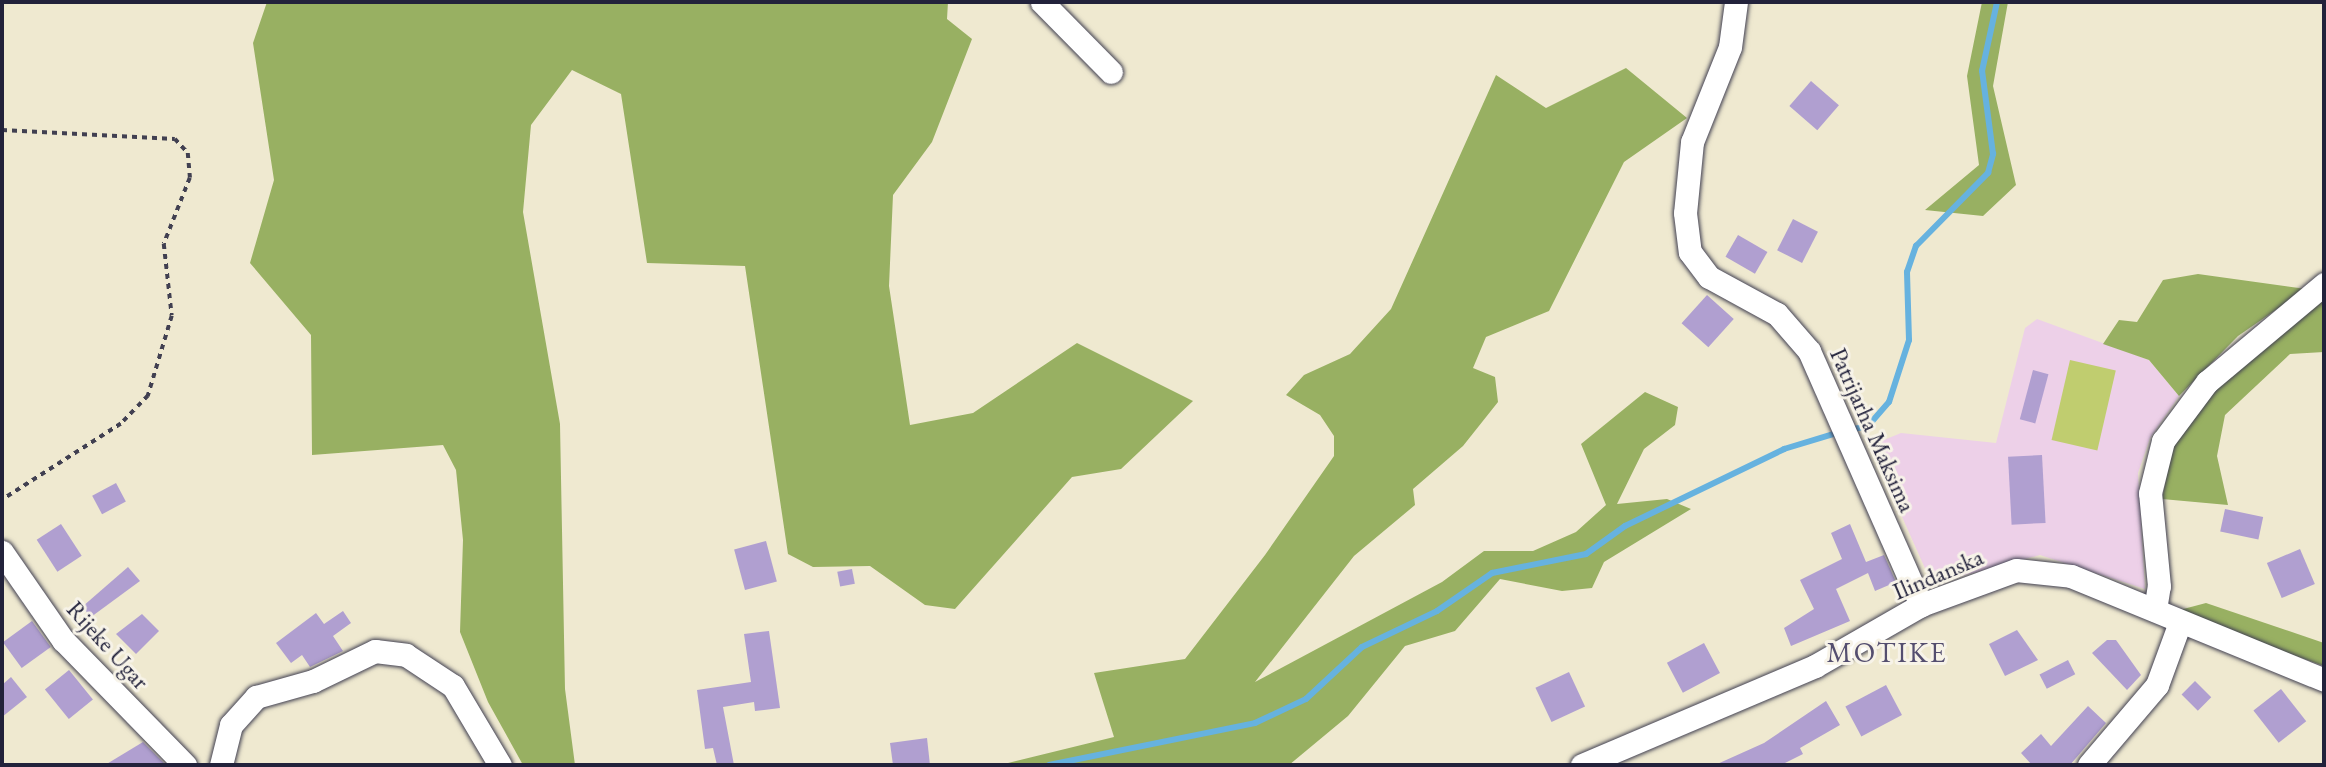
<!DOCTYPE html>
<style>
body{margin:0}
#map{position:relative;width:2326px;height:767px;overflow:hidden;background:#efe9d0;font-family:"EB Garamond",serif}
div>[style]{position:absolute}
.built>*{inset:0;background:#edd0e8}
.green>*{inset:0;background:#c0cd6f;transform-origin:0 0}
.forest>*{inset:0;background:#98b062}
.stream>*{height:6px;margin:-3px;padding:0 3px;transform-origin:3px;border-radius:3px;background:#66b2df}
.building>*{inset:0;background:#b09fd0;transform-origin:0 0}
.path>*{height:3.5px;margin-top:-1.75px;transform-origin:0;background:repeating-linear-gradient(90deg,#414051 0 5px,transparent 0 10px)}
.roads{filter:drop-shadow(0 0 2px #414051) drop-shadow(0 0 2px #414051)}
.minor>*{height:23px;margin:-11.5px;padding:0 11.5px;transform-origin:11.5px;border-radius:11.5px;background:#fff}
span{translate:-50% -50%;white-space:nowrap;text-align:center;line-height:1.15;-webkit-text-stroke:6px #f7f3e8;paint-order:stroke}
.street-label{font-size:24px;color:#22223b}
.quarter-label{font-size:28px;color:#544e6f;letter-spacing:2px}
.frame{position:absolute;inset:0;border:4px solid #22223b;pointer-events:none}
</style>
<div id="map">
<div class="built">
<div style="clip-path:polygon(2037px 319px,2149px 360px,2179px 396px,2150px 438px,2138px 473px,2145px 589px,2040px 555px,1932px 584px,1874px 454px,1879px 442px,1901px 433px,1996px 443px,2025px 328px)"></div>
</div>
<div class="green">
<div style="left:2070px;top:360px;width:47px;height:82px;rotate:13deg"></div>
</div>
<div class="forest">
<div style="clip-path:polygon(267px 2px,948px 2px,947px 19px,972px 39px,932px 142px,893px 195px,889px 286px,910px 425px,973px 413px,1077px 343px,1193px 401px,1121px 469px,1072px 477px,955px 609px,925px 605px,870px 566px,813px 567px,788px 554px,745px 266px,647px 263px,621px 94px,572px 70px,531px 125px,523px 212px,560px 424px,565px 689px,575px 765px,523px 765px,488px 702px,460px 632px,463px 540px,456px 470px,443px 445px,312px 455px,311px 335px,250px 263px,274px 180px,253px 43px)"></div>
<div style="clip-path:polygon(1982px 2px,2008px 2px,1993px 86px,2016px 185px,1983px 216px,1925px 210px,1979px 165px,1967px 76px)"></div>
<div style="clip-path:polygon(1626px 68px,1687px 118px,1624px 162px,1549px 311px,1486px 337px,1473px 368px,1495px 377px,1498px 402px,1463px 446px,1413px 489px,1415px 505px,1354px 556px,1255px 682px,1442px 582px,1484px 551px,1533px 551px,1576px 532px,1606px 505px,1581px 444px,1645px 392px,1678px 407px,1675px 425px,1644px 449px,1617px 504px,1667px 499px,1691px 509px,1604px 562px,1592px 588px,1562px 591px,1500px 579px,1455px 631px,1405px 646px,1348px 716px,1289px 765px,1000px 765px,1114px 737px,1094px 673px,1185px 659px,1265px 555px,1334px 456px,1334px 436px,1320px 415px,1286px 395px,1304px 375px,1350px 354px,1391px 309px,1496px 75px,1546px 108px)"></div>
<div style="clip-path:polygon(2198px 274px,2306px 289px,2238px 336px,2179px 396px,2149px 360px,2103px 344px,2119px 320px,2137px 322px,2163px 280px)"></div>
<div style="clip-path:polygon(2324px 297px,2324px 352px,2290px 354px,2225px 415px,2217px 456px,2228px 505px,2162px 499px,2175px 435px,2214px 386px)"></div>
<div style="clip-path:polygon(2206px 603px,2324px 643px,2324px 666px,2172px 612px)"></div>
</div>
<div class="stream">
<div style="left:1850px;top:430px;width:18px;rotate:-13deg"></div>
<div style="left:1868px;top:426px;width:32px;rotate:-49deg"></div>
<div style="left:1889px;top:402px;width:65px;rotate:-72.1deg"></div>
<div style="left:1909px;top:340px;width:68px;rotate:-91.7deg"></div>
<div style="left:1907px;top:272px;width:28px;rotate:-71deg"></div>
<div style="left:1916px;top:246px;width:103px;rotate:-45.4deg"></div>
<div style="left:1988px;top:173px;width:20px;rotate:-75deg"></div>
<div style="left:1993px;top:154px;width:84px;rotate:-97.5deg"></div>
<div style="left:1982px;top:71px;width:71px;rotate:-77.7deg"></div>
<div style="left:1049px;top:765px;width:210px;rotate:-11.5deg"></div>
<div style="left:1255px;top:723px;width:56px;rotate:-25.2deg"></div>
<div style="left:1306px;top:699px;width:76px;rotate:-42.9deg"></div>
<div style="left:1362px;top:647px;width:83px;rotate:-25.6deg"></div>
<div style="left:1437px;top:611px;width:67px;rotate:-34.6deg"></div>
<div style="left:1492px;top:573px;width:96px;rotate:-11.4deg"></div>
<div style="left:1586px;top:554px;width:48px;rotate:-35.7deg"></div>
<div style="left:1625px;top:526px;width:177px;rotate:-25.8deg"></div>
<div style="left:1784px;top:449px;width:59px;rotate:-16.9deg"></div>
</div>
<div class="building">
<div style="left:1811px;top:81px;width:37px;height:33px;rotate:41deg"></div>
<div style="left:1793px;top:219px;width:28px;height:35px;rotate:27deg"></div>
<div style="left:1738px;top:235px;width:34px;height:25px;rotate:30deg"></div>
<div style="left:1707px;top:295px;width:36px;height:38px;rotate:42deg"></div>
<div style="left:2033px;top:370px;width:16px;height:51px;rotate:15deg"></div>
<div style="left:2042px;top:455px;width:68px;height:34px;rotate:87deg"></div>
<div style="left:116px;top:483px;width:21px;height:27px;rotate:62deg"></div>
<div style="left:2225px;top:509px;width:39px;height:23px;rotate:12deg"></div>
<div style="left:61px;top:524px;width:38px;height:29px;rotate:57deg"></div>
<div style="clip-path:polygon(1850px 524px,1866px 562px,1884px 555px,1896px 582px,1875px 591px,1868px 573px,1836px 589px,1850px 621px,1791px 646px,1784px 628px,1814px 609px,1800px 580px,1842px 559px,1831px 533px)"></div>
<div style="left:766px;top:541px;width:42px;height:33px;rotate:75deg"></div>
<div style="left:2300px;top:549px;width:38px;height:36px;rotate:67deg"></div>
<div style="clip-path:polygon(128px 567px,140px 581px,91px 617px,82px 607px)"></div>
<div style="left:852px;top:569px;width:15px;height:15px;rotate:79deg"></div>
<div style="clip-path:polygon(343px 611px,351px 623px,333px 636px,343px 651px,310px 667px,302px 655px,291px 663px,276px 643px,316px 613px,324px 624px)"></div>
<div style="clip-path:polygon(142px 614px,159px 631px,136px 654px,116px 634px)"></div>
<div style="left:32px;top:621px;width:32px;height:36px;rotate:54deg"></div>
<div style="clip-path:polygon(2017px 630px,2038px 660px,2005px 676px,1989px 644px)"></div>
<div style="clip-path:polygon(769px 631px,780px 708px,755px 711px,754px 702px,723px 707px,734px 765px,717px 765px,713px 748px,705px 749px,697px 690px,751px 682px,744px 634px)"></div>
<div style="clip-path:polygon(2107px 640px,2116px 640px,2141px 675px,2127px 690px,2092px 653px)"></div>
<div style="left:1704px;top:643px;width:34px;height:42px;rotate:62deg"></div>
<div style="left:2068px;top:660px;width:16px;height:32px;rotate:63deg"></div>
<div style="left:69px;top:670px;width:38px;height:31px;rotate:51deg"></div>
<div style="left:1569px;top:672px;width:38px;height:37px;rotate:65deg"></div>
<div style="clip-path:polygon(11px 677px,27px 697px,2px 717px,2px 685px)"></div>
<div style="left:2195px;top:681px;width:23px;height:19px;rotate:45deg"></div>
<div style="left:1886px;top:685px;width:34px;height:46px;rotate:62deg"></div>
<div style="left:2281px;top:689px;width:41px;height:35px;rotate:52deg"></div>
<div style="clip-path:polygon(1826px 701px,1840px 725px,1800px 748px,1803px 754px,1781px 765px,1715px 765px,1764px 743px)"></div>
<div style="clip-path:polygon(2088px 706px,2106px 723px,2070px 765px,2032px 765px,2021px 753px,2041px 734px,2051px 746px)"></div>
<div style="clip-path:polygon(927px 738px,930px 765px,893px 765px,890px 743px)"></div>
<div style="clip-path:polygon(143px 742px,166px 765px,105px 765px)"></div>
</div>
<div class="path">
<div style="left:2px;top:130px;width:173px;rotate:3deg"></div>
<div style="left:175px;top:139px;width:19px;rotate:47deg"></div>
<div style="left:188px;top:153px;width:25px;rotate:85deg"></div>
<div style="left:190px;top:178px;width:71px;rotate:111.5deg"></div>
<div style="left:164px;top:244px;width:72px;rotate:83.7deg"></div>
<div style="left:172px;top:316px;width:84px;rotate:106.7deg"></div>
<div style="left:148px;top:396px;width:39px;rotate:134deg"></div>
<div style="left:121px;top:424px;width:141px;rotate:147.4deg"></div>
</div>
<div class="roads">
<div class="minor">
<div style="left:1042px;top:2px;width:98px;rotate:45.4deg"></div>
<div style="left:1736px;top:2px;width:45px;rotate:97.6deg"></div>
<div style="left:1730px;top:47px;width:102px;rotate:111.8deg"></div>
<div style="left:1692px;top:142px;width:71px;rotate:95.6deg"></div>
<div style="left:1685px;top:213px;width:39px;rotate:83deg"></div>
<div style="left:1690px;top:252px;width:31px;rotate:53deg"></div>
<div style="left:1709px;top:277px;width:77px;rotate:28.6deg"></div>
<div style="left:1777px;top:314px;width:49px;rotate:49.1deg"></div>
<div style="left:1809px;top:351px;width:278px;rotate:66.2deg"></div>
<div style="left:2px;top:552px;width:107px;rotate:55.3deg"></div>
<div style="left:63px;top:640px;width:175px;rotate:45.7deg"></div>
<div style="left:2155px;top:610px;width:24px;rotate:-81deg"></div>
<div style="left:2159px;top:586px;width:93px;rotate:-95.5deg"></div>
<div style="left:2150px;top:493px;width:54px;rotate:-76deg"></div>
<div style="left:2163px;top:441px;width:74px;rotate:-53.3deg"></div>
<div style="left:2207px;top:382px;width:153px;rotate:-39.9deg"></div>
<div style="left:221px;top:765px;width:41px;rotate:-76deg"></div>
<div style="left:231px;top:725px;width:38px;rotate:-48deg"></div>
<div style="left:256px;top:697px;width:59px;rotate:-15.7deg"></div>
<div style="left:313px;top:681px;width:69px;rotate:-25.8deg"></div>
<div style="left:375px;top:651px;width:31px;rotate:7deg"></div>
<div style="left:406px;top:655px;width:56px;rotate:33.4deg"></div>
<div style="left:453px;top:686px;width:92px;rotate:59.3deg"></div>
<div style="left:1582px;top:765px;width:253px;rotate:-23deg"></div>
<div style="left:1815px;top:666px;width:122px;rotate:-29.9deg"></div>
<div style="left:1921px;top:605px;width:101px;rotate:-20.2deg"></div>
<div style="left:2016px;top:570px;width:55px;rotate:6.2deg"></div>
<div style="left:2071px;top:576px;width:274px;rotate:22.3deg"></div>
<div style="left:2089px;top:765px;width:105px;rotate:-49.6deg"></div>
<div style="left:2157px;top:685px;width:67px;rotate:-69.9deg"></div>
</div>
</div>
<div class="street-label">
<span style="left:1873px;top:430px;rotate:66deg">Patrijarha Maksima</span>
<span style="left:1938px;top:574px;rotate:-23deg">Ilindanska</span>
<span style="left:108px;top:645px;rotate:48deg">Rijeke Ugar</span>
</div>
<div class="quarter-label">
<span style="left:1887px;top:652px">MOTIKE</span>
</div>
<div class="frame"></div>
</div>
